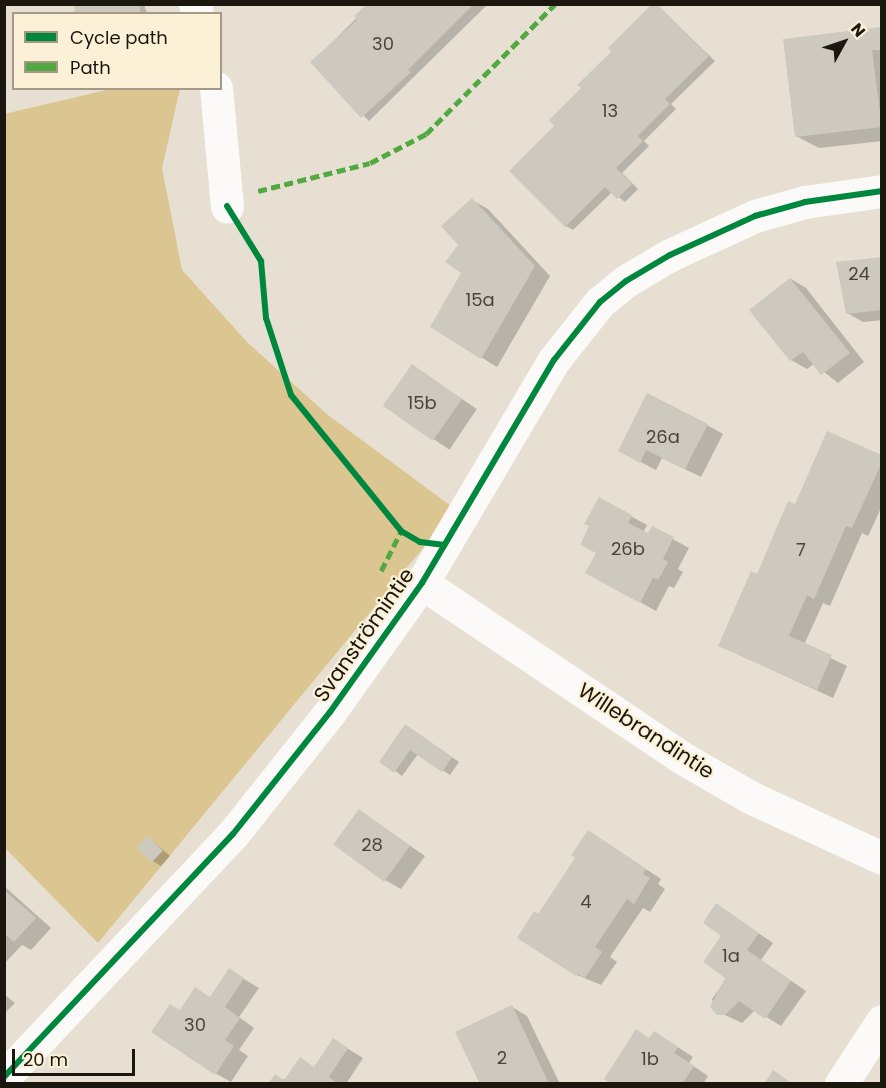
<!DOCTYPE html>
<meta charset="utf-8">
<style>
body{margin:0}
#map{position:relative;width:886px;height:1088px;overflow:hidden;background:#e7e0d2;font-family:Poppins,sans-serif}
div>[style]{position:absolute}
.forest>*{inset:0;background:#dbc591}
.shadow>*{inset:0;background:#0003;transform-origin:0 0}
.building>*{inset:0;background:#cec9be;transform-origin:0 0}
.minor>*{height:33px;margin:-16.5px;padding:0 16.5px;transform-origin:16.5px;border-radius:16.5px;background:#fbfaf8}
.quiet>*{height:4.5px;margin-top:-2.25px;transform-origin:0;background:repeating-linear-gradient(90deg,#52a941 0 9px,transparent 0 13.5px)}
.cycleway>*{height:6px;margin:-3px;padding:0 3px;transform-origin:3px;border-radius:3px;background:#00873e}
span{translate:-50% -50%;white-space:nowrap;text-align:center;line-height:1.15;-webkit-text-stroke:4.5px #fcf1d7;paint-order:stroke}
.number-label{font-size:18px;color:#4a453c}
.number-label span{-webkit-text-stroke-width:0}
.street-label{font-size:21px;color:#1b170e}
.frame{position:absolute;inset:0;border:6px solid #1b170e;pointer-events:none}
.legend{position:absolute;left:12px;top:12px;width:210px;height:78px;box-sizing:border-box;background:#fcf1d7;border:2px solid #a29a87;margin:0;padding:8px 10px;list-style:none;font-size:18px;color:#1b170e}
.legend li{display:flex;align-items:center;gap:12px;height:30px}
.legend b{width:30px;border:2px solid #a29a87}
.north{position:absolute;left:814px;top:12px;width:60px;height:60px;-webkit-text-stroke:4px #fcf1d7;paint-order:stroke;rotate:50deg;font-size:16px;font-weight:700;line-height:24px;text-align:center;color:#1b170e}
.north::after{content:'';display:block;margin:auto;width:21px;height:27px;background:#1b170e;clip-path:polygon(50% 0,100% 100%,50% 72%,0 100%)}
.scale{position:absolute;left:12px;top:1049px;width:123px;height:27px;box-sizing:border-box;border:3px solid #1b170e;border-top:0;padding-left:8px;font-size:18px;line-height:21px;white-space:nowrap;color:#1b170e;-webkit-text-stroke:4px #fcf1d7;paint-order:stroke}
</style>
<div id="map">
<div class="forest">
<div style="clip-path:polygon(111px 89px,180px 89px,162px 168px,182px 270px,248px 343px,328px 415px,455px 509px,98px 943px,5px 848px,4px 114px)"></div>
</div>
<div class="shadow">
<div style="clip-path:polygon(75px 4px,144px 4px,147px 14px,69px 14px,77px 12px)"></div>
<div style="clip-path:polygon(371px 4px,488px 4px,369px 121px,312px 62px)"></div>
<div style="clip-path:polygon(656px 4px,715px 61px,671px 104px,676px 109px,644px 141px,649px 146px,622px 173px,638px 189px,625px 202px,612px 192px,573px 230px,566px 226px,557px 126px,613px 52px)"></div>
<div style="clip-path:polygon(880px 29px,882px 141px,819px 148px,796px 136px)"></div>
<div style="clip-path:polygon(472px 200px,488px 209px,550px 276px,497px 367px,432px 327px,463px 273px,460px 245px)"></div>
<div style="clip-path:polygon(882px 259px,882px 320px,863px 322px,847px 313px)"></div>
<div style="clip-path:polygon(791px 279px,806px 288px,864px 362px,838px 383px,814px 364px,807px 369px,791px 360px,751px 310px)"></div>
<div style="left:413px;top:366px;width:77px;height:49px;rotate:34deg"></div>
<div style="clip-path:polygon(707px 425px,723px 434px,701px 477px,662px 458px,656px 470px,620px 451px)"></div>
<div style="clip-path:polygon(882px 457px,882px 506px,868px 536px,862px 533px,830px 606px,823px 603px,804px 645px,847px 666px,833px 698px,720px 646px,796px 506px)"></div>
<div style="clip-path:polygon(599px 499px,647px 525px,643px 533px,648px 536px,653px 528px,689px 548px,678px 569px,683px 572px,674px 588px,669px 586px,656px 611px,602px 581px,591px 526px)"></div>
<div style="clip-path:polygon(413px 730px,459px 762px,450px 775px,418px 754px,402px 776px,395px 771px)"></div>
<div style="clip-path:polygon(360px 811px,425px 856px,401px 889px,385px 880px)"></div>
<div style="clip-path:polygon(148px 837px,170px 856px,161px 866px,153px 861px)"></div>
<div style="clip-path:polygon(604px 841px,661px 879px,658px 884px,665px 889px,650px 912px,643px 908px,610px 957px,617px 962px,601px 985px,577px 975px,539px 916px)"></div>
<div style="clip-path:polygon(4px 886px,51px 928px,31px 950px,22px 945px,4px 964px)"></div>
<div style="clip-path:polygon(717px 905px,773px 943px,761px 960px,806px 991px,781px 1026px,755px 1010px,742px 1023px,714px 1010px,712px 999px,727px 978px)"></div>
<div style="clip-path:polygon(229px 970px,259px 988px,239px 1017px,254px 1028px,239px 1050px,248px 1056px,231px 1082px,215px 1073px,180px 1011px,211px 998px)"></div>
<div style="clip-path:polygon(4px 994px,15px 1003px,4px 1014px)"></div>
<div style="clip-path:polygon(512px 1007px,527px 1016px,560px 1084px,481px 1084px)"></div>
<div style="clip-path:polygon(334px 1040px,363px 1058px,346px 1084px,270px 1084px,315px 1068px)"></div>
<div style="clip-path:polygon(650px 1040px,670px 1042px,693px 1057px,689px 1063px,708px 1076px,703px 1084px,614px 1084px)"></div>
</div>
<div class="building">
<div style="clip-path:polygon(73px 4px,139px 4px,141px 14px,67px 14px,75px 11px)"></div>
<div style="clip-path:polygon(367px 4px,474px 4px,408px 70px,411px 72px,361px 118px,310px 62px,357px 20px,354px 16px)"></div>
<div style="clip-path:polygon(652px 4px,657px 4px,709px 56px,665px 99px,670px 104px,638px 136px,643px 141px,616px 168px,632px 184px,617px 199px,605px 187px,565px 227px,509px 171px,554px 126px,549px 120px,581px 88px,577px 85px,611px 52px,608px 48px)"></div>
<div style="clip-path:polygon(881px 27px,882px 50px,872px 50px,882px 127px,795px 137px,783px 39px)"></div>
<div style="clip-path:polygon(472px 198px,535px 266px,481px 359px,430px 327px,461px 273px,445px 262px,458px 245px,441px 226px)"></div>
<div style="clip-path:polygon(882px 257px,882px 310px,846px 314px,836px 262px)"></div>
<div style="clip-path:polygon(790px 278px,850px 353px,821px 375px,803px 352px,790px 361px,749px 310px)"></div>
<div style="left:412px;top:364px;width:61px;height:51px;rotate:35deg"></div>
<div style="clip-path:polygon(647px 393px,708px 424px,685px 469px,646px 450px,640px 463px,618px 451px)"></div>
<div style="clip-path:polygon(827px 431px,882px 455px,882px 462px,852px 528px,846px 526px,814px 599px,807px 595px,789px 636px,832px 655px,817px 690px,718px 646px,751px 571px,757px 574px,788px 501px,795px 504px)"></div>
<div style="clip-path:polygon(599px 497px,632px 515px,628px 523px,648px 533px,652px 526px,674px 537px,663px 559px,668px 562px,658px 580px,653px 578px,640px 603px,585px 573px,596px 553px,580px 545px,589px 526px,584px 524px)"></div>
<div style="clip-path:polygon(405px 724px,452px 757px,442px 772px,410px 750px,394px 773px,379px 762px)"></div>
<div style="left:359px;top:809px;width:63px;height:44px;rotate:36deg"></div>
<div style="clip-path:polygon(588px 830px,646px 869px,643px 874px,650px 878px,634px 904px,627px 899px,595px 947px,602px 952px,585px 978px,578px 974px,576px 976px,517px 938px,534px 911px,538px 914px,575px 858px,571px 855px)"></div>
<div style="left:148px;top:836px;width:21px;height:16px;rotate:45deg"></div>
<div style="clip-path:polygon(4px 890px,36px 918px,14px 942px,7px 936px,4px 939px)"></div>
<div style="clip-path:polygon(716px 903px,759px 933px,747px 950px,791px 981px,765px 1019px,739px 1001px,725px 1015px,717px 1015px,710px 1007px,725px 978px,703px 962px,721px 936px,703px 923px)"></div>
<div style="clip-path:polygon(229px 968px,244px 978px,225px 1007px,240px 1018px,225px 1040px,234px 1046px,215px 1075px,151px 1032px,170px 1004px,180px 1010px,195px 987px,210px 997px)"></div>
<div style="clip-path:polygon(512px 1005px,549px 1084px,480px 1084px,455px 1032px)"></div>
<div style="clip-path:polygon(636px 1029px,649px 1038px,654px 1031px,678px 1047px,674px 1053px,694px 1066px,682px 1084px,611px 1084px,604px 1079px)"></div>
<div style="clip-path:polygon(333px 1038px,348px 1048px,329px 1077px,338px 1084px,268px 1084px,275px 1074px,284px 1080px,300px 1057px,314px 1067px)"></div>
<div style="clip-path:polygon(773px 1070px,793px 1084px,764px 1084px)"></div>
</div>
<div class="minor">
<div style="left:195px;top:4px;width:10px;rotate:79deg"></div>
<div style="left:216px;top:88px;width:119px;rotate:84.7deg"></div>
<div style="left:422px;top:583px;width:316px;rotate:33.9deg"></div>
<div style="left:684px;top:759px;width:76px;rotate:29.9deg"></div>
<div style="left:750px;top:797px;width:145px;rotate:24.8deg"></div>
<div style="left:4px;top:1077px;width:334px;rotate:-46.7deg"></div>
<div style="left:233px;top:834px;width:156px;rotate:-51.5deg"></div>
<div style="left:330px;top:712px;width:158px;rotate:-54.5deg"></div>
<div style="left:422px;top:583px;width:259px;rotate:-59.4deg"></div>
<div style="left:554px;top:360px;width:74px;rotate:-51.6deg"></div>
<div style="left:600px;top:302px;width:33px;rotate:-39deg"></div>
<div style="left:626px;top:281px;width:51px;rotate:-30.6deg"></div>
<div style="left:670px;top:255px;width:94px;rotate:-24.6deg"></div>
<div style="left:755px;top:216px;width:52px;rotate:-15.6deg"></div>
<div style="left:805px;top:202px;width:78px;rotate:-8.1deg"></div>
<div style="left:841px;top:1084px;width:75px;rotate:-56.9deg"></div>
</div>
<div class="quiet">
<div style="left:258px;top:191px;width:115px;rotate:-14deg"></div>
<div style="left:370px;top:163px;width:63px;rotate:-27.4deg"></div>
<div style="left:426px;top:134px;width:183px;rotate:-45.2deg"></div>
<div style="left:381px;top:571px;width:45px;rotate:-63.4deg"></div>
</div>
<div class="cycleway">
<div style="left:227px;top:206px;width:65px;rotate:58.3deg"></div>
<div style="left:261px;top:261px;width:57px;rotate:85deg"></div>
<div style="left:266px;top:318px;width:81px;rotate:72deg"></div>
<div style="left:291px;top:395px;width:175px;rotate:51deg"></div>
<div style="left:401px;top:531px;width:22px;rotate:30deg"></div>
<div style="left:420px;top:542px;width:23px;rotate:7deg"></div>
<div style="left:4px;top:1077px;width:334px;rotate:-46.7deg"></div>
<div style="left:233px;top:834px;width:156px;rotate:-51.5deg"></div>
<div style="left:330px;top:712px;width:158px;rotate:-54.5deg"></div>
<div style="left:422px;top:583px;width:259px;rotate:-59.4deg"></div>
<div style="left:554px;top:360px;width:74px;rotate:-51.6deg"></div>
<div style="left:600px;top:302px;width:33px;rotate:-39deg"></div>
<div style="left:626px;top:281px;width:51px;rotate:-30.6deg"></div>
<div style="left:670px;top:255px;width:94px;rotate:-24.6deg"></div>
<div style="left:755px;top:216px;width:52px;rotate:-15.6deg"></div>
<div style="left:805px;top:202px;width:78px;rotate:-8.1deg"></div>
</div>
<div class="number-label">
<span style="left:383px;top:44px">30</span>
<span style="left:610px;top:111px">13</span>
<span style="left:859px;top:274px">24</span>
<span style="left:480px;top:300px">15a</span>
<span style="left:422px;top:403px">15b</span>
<span style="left:663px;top:437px">26a</span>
<span style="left:628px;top:549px">26b</span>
<span style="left:801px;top:550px">7</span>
<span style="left:372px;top:845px">28</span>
<span style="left:586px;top:902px">4</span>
<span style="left:731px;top:956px">1a</span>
<span style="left:195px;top:1025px">30</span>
<span style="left:502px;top:1058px">2</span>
<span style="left:650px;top:1059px">1b</span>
</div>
<div class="street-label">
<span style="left:364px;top:635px;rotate:-55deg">Svanströmintie</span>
<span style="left:646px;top:731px;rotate:33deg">Willebrandintie</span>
</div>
<div class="frame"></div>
<ul class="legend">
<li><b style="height:8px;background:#00873e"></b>Cycle path</li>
<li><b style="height:8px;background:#52a941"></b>Path</li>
</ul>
<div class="north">N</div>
<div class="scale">20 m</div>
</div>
